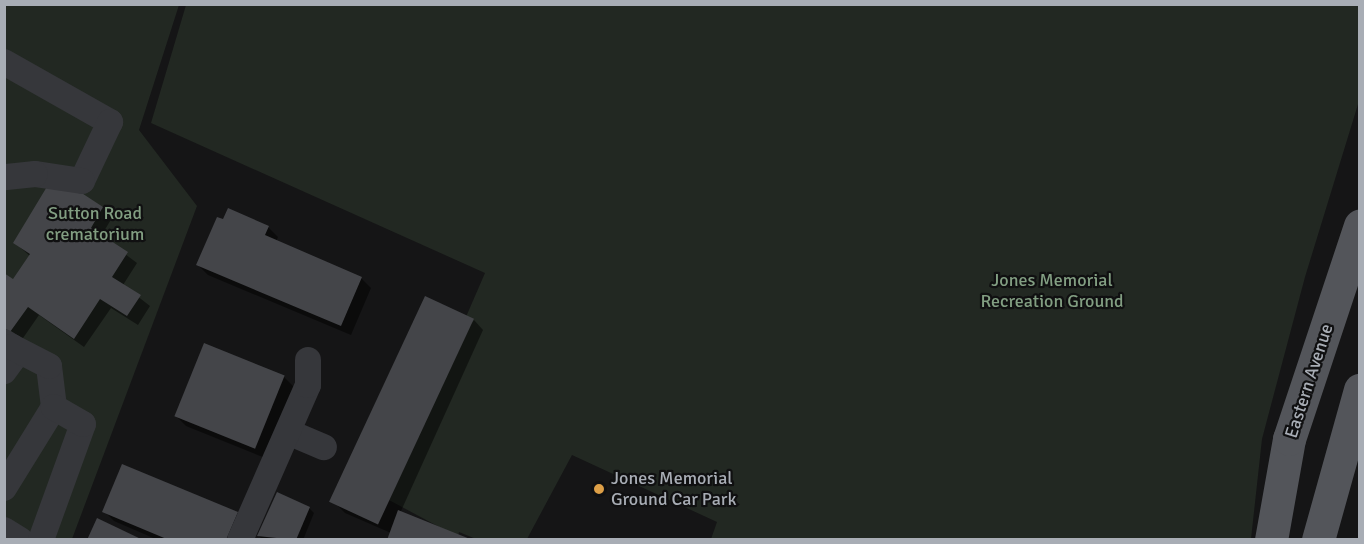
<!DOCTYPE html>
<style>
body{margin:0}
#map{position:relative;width:1364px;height:544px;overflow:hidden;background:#151516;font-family:Signika,sans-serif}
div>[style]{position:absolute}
.green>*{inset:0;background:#222822}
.shadow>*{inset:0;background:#0007}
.building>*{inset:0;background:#444549;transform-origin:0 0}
.minor>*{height:26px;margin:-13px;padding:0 13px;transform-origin:13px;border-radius:13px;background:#36373b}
.major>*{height:33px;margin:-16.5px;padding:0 16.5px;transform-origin:16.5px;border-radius:16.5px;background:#53555a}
.dots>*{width:16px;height:16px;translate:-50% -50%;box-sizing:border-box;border:3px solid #101011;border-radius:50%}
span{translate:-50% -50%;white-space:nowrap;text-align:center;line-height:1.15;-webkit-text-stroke:4.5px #101011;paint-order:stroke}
.park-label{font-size:18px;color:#829e82}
.street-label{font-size:18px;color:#a8adb5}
.poi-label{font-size:18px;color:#a8adb5}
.left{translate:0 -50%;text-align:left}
.frame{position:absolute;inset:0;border:6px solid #a8adb5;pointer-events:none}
</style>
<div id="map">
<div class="green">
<div style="clip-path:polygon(4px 5px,179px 5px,139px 130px,197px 206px,72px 539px,5px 539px)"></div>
<div style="clip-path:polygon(186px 5px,1359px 5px,1359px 101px,1305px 277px,1262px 439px,1251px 539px,711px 539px,717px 522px,572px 455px,527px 539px,476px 539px,459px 532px,458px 537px,387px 499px,485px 273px,151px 123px)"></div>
</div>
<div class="shadow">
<div style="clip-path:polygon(102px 208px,112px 218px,101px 236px,137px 263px,123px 285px,150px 306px,138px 325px,111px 308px,84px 347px,39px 315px,21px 341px,4px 330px,4px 275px,13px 281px,30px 256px,15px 243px)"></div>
<div style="clip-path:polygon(268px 227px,278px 237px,276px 242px,361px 278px,371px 288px,351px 335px,208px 275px,198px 265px)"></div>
<div style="clip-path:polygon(474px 320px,483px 330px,391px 533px,345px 513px,335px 503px)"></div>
<div style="clip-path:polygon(284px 377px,294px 387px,265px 458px,186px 426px,176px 416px)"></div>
<div style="clip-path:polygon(309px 508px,314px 513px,303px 540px,263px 540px,259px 536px)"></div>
<div style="clip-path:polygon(104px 511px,237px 513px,247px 523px,240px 540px,158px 540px,114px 521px)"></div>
</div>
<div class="building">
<div style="clip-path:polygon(51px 180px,71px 186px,103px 207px,91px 228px,128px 252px,112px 277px,141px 295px,127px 316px,100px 299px,74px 339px,28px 307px,10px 332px,4px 328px,4px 273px,13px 279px,30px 254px,13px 243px)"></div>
<div style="clip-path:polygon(228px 208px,269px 226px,265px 235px,362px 277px,341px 326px,196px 265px,217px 217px,223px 219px)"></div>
<div style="left:425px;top:296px;width:54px;height:227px;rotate:25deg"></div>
<div style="left:204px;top:343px;width:87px;height:79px;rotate:22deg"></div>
<div style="clip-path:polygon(122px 464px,238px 512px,226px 540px,169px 540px,102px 512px)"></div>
<div style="clip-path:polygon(277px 492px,310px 507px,296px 540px,257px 536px)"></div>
<div style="clip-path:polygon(398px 510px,470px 539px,470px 540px,387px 540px)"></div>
<div style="clip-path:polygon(97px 518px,143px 540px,87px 540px)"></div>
</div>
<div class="minor">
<div style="left:4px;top:62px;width:122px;rotate:29.5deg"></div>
<div style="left:110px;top:122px;width:65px;rotate:115.4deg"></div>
<div style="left:82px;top:181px;width:48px;rotate:-171.5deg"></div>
<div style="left:35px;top:174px;width:31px;rotate:174deg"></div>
<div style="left:4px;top:342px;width:9px;rotate:32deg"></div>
<div style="left:12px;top:347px;width:13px;rotate:90deg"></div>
<div style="left:12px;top:360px;width:14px;rotate:126deg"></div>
<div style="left:288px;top:432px;width:39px;rotate:23deg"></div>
<div style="left:4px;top:488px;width:95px;rotate:-58.3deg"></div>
<div style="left:54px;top:407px;width:41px;rotate:-97deg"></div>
<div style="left:49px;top:366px;width:42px;rotate:-152.8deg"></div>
<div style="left:4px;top:530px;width:19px;rotate:32deg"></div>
<div style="left:41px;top:540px;width:123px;rotate:-70.1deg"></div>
<div style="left:83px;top:424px;width:34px;rotate:-150deg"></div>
<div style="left:240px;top:540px;width:169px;rotate:-66.3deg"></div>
<div style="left:308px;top:385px;width:25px;rotate:-90deg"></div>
</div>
<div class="major">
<div style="left:1271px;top:540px;width:103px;rotate:-79.9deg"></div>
<div style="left:1289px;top:439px;width:225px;rotate:-71.6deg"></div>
<div style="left:1318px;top:540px;width:156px;rotate:-74.4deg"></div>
</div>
<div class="dots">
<div style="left:599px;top:489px;background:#dd9f47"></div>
</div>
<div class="park-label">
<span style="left:95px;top:224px">Sutton Road<br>crematorium</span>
<span style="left:1052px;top:291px">Jones Memorial<br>Recreation Ground</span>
</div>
<div class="street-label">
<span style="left:1309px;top:381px;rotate:-72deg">Eastern Avenue</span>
</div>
<div class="poi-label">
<span class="left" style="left:611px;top:489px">Jones Memorial<br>Ground Car Park</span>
</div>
<div class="frame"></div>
</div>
